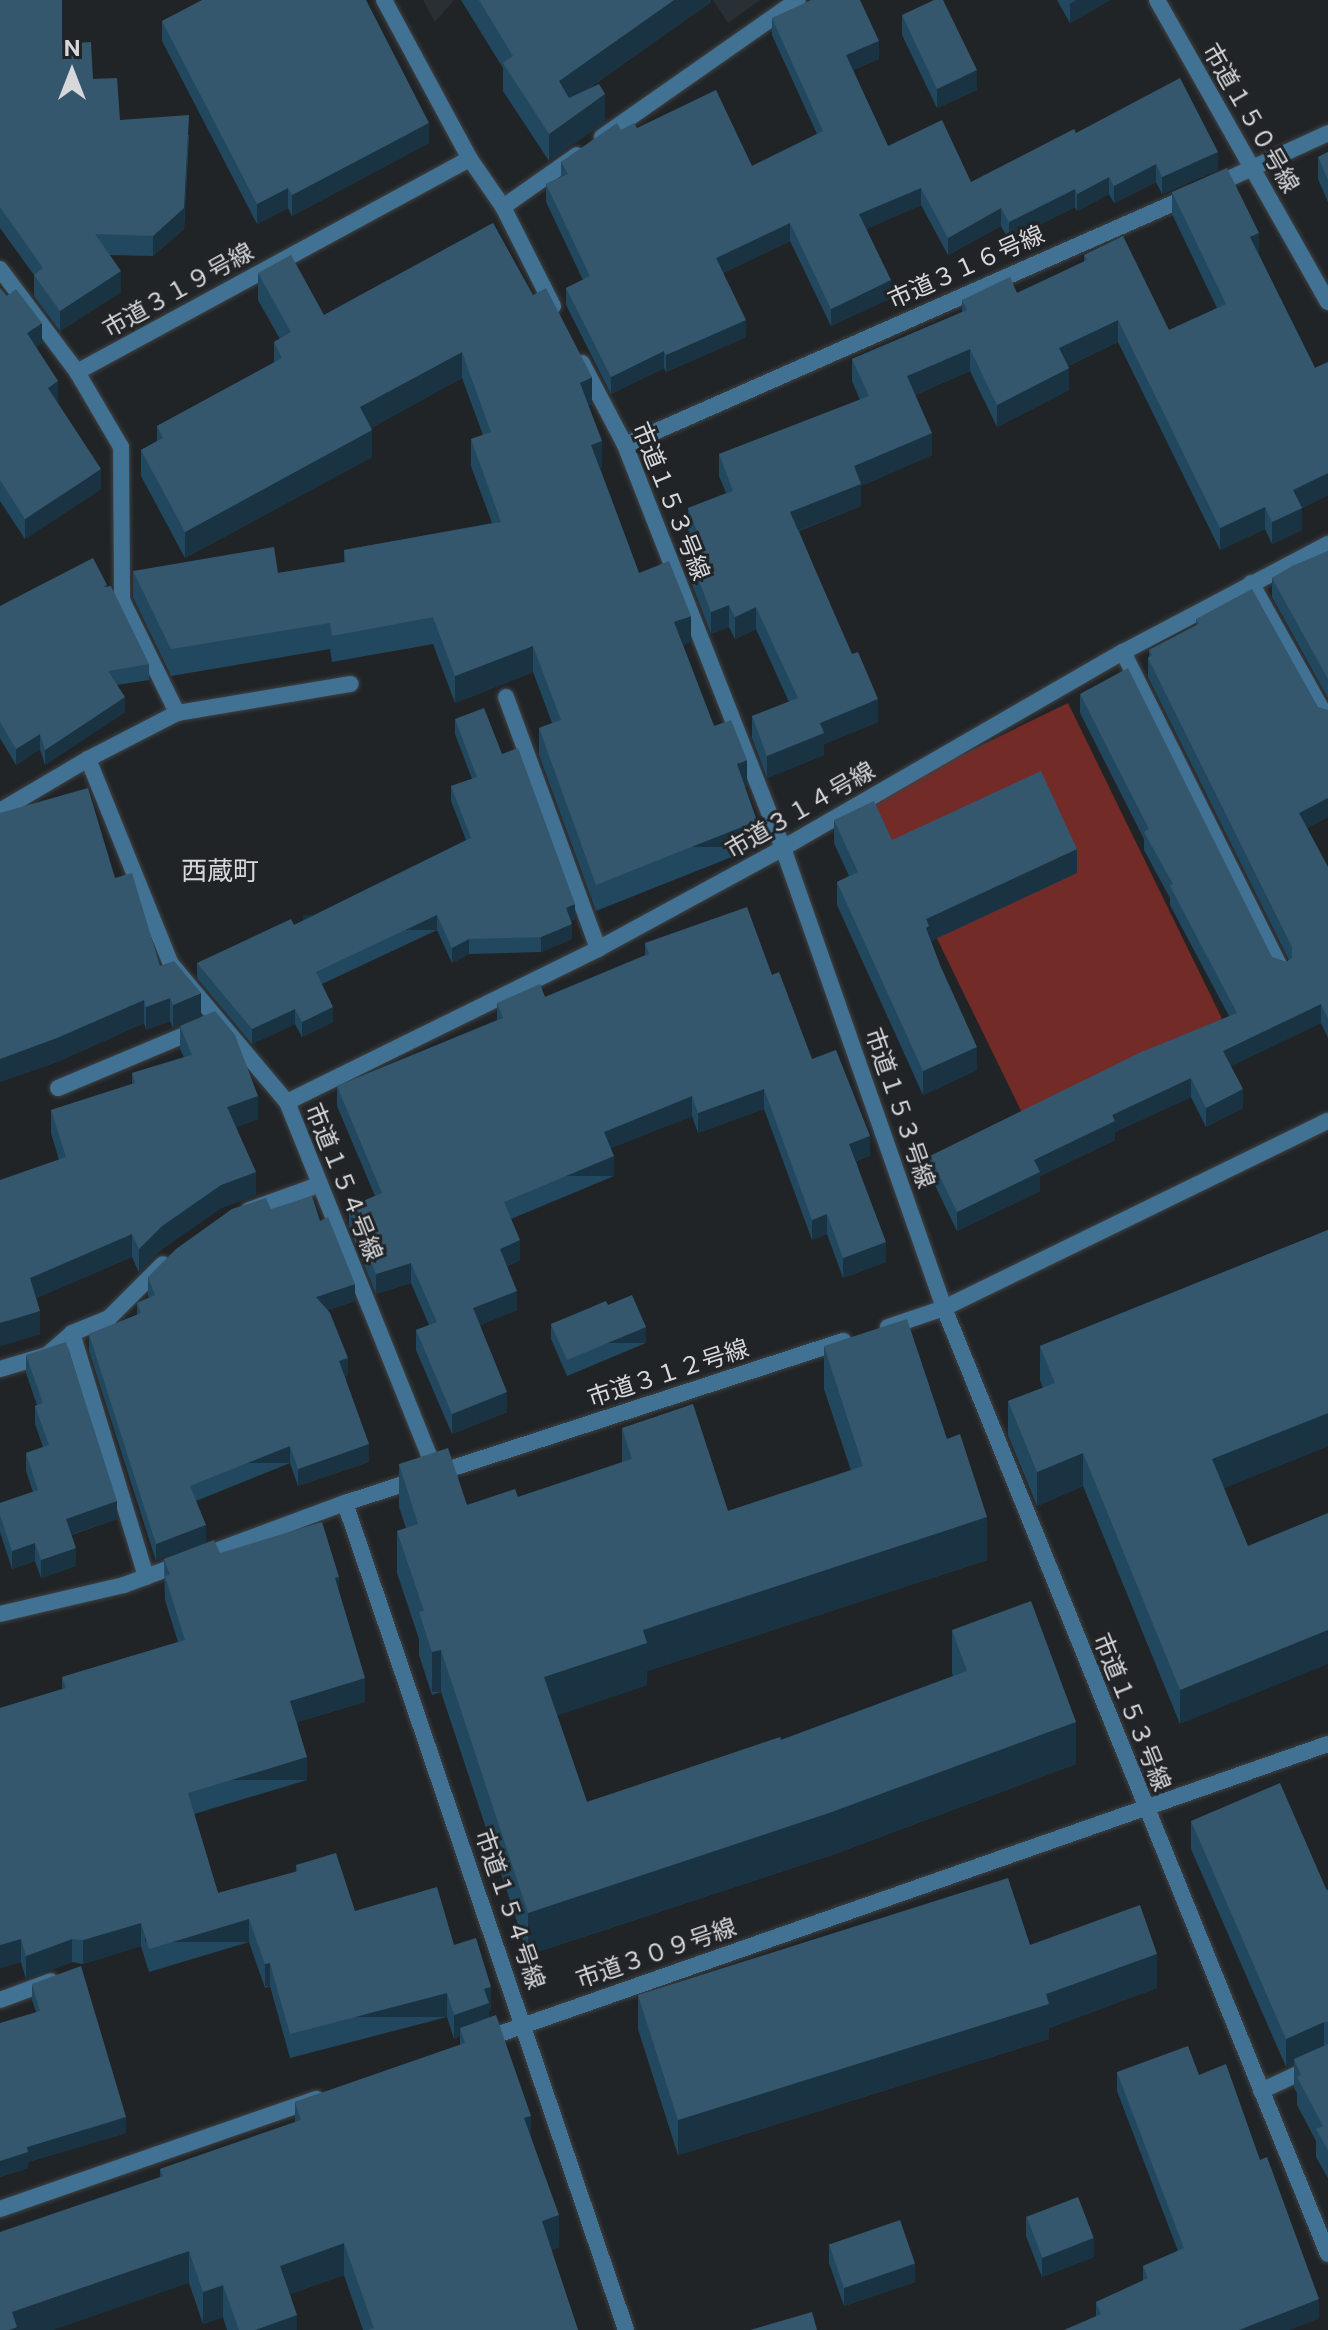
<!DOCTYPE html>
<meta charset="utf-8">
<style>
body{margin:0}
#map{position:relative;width:1328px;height:2330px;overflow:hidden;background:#212426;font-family:"Public Sans","Noto Sans JP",sans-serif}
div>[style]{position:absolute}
.built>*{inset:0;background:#282f35}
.green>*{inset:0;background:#732b28;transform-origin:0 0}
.roads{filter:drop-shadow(0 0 2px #3e4143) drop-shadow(0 0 2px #3e4143)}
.lane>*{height:16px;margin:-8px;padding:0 8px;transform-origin:8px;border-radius:8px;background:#417193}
.street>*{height:16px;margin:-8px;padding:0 8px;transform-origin:8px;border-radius:8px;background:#417193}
.wall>*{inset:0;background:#224860}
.shaded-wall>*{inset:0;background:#193343;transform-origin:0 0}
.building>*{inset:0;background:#35576d;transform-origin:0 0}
span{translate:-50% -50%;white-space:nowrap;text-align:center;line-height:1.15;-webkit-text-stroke:6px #212426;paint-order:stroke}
.street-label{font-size:24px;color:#d7d8da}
.neighbourhood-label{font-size:26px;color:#d7d8da}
.north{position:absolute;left:32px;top:32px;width:80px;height:80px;-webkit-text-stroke:6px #212426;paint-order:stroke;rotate:0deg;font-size:22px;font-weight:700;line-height:32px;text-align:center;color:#d7d8da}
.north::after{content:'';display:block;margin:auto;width:28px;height:36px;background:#d7d8da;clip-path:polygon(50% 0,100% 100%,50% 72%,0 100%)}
</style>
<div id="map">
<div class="built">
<div style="clip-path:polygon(423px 0,454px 0,435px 22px)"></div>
<div style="clip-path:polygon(713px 0,760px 0,728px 23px)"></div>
</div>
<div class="green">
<div style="left:1068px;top:703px;width:358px;height:221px;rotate:64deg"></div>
</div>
<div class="roads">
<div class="lane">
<div style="left:1261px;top:2091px;width:74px;rotate:-24.8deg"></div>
</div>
<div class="street">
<div style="left:384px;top:0;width:181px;rotate:61.6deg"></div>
<div style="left:470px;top:159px;width:58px;rotate:55.5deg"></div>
<div style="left:503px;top:207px;width:111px;rotate:63.2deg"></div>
<div style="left:1157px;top:0;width:347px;rotate:60.5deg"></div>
<div style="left:602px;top:137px;width:239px;rotate:-35deg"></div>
<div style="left:1213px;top:186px;width:127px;rotate:-24.7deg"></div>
<div style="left:503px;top:207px;width:90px;rotate:-35.1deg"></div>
<div style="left:0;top:269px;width:129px;rotate:53.2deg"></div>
<div style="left:77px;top:372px;width:87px;rotate:59.6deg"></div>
<div style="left:121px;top:447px;width:153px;rotate:89.6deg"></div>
<div style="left:122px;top:600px;width:126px;rotate:64deg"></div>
<div style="left:582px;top:363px;width:93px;rotate:62.3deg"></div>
<div style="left:625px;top:445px;width:433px;rotate:68.6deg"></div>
<div style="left:783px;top:848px;width:487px;rotate:70.7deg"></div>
<div style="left:944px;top:1308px;width:1021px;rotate:67.91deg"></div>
<div style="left:77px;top:372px;width:447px;rotate:-28.5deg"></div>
<div style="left:625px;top:445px;width:620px;rotate:-23.79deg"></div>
<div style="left:1251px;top:583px;width:157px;rotate:60.7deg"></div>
<div style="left:1123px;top:652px;width:356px;rotate:63.5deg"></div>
<div style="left:506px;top:697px;width:268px;rotate:69.9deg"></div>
<div style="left:88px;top:759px;width:221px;rotate:68deg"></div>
<div style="left:171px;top:964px;width:180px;rotate:50deg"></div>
<div style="left:287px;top:1102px;width:399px;rotate:68.1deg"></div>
<div style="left:0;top:811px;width:102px;rotate:-30.6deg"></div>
<div style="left:88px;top:759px;width:100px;rotate:-27.3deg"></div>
<div style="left:177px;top:713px;width:176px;rotate:-9.5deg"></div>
<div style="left:58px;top:1088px;width:153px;rotate:-22.7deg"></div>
<div style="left:287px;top:1102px;width:347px;rotate:-26.2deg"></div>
<div style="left:598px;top:949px;width:211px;rotate:-28.6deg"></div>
<div style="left:783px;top:848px;width:392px;rotate:-30deg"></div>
<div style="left:1123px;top:652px;width:232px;rotate:-27.8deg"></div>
<div style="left:249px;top:1210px;width:73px;rotate:-19.9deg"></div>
<div style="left:888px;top:1327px;width:59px;rotate:-18.7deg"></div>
<div style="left:944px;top:1308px;width:427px;rotate:-26deg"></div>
<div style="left:72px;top:1333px;width:255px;rotate:73.1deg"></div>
<div style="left:0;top:1369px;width:49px;rotate:-16.6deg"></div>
<div style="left:47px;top:1355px;width:33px;rotate:-41deg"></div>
<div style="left:72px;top:1333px;width:40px;rotate:-22deg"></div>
<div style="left:109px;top:1318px;width:76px;rotate:-45deg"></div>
<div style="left:345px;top:1503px;width:873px;rotate:71.23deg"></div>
<div style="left:0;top:1614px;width:127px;rotate:-13.2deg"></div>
<div style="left:124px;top:1585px;width:236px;rotate:-20.4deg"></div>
<div style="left:345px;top:1503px;width:524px;rotate:-18.02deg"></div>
<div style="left:0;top:2000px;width:54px;rotate:-20.4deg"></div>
<div style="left:485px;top:2039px;width:893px;rotate:-19.29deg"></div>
<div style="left:0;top:2209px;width:335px;rotate:-19.2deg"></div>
</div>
</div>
<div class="wall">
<div style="clip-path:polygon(0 0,62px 44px,93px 79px,120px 120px,189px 135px,184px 229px,153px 256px,110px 255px,121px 292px,60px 331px,34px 296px,34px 275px,0 228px)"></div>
<div style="clip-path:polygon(461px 0,711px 0,711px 2px,585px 91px,605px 122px,549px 161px,503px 91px,503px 68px)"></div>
<div style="clip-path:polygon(1057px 0,1110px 0,1070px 23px)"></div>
<div style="clip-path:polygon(902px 15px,977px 90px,937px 108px,902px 35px)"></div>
<div style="clip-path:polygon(772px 18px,879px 59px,853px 70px,888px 146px,971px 182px,1076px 133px,1218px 170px,1162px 194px,1156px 182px,1114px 203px,1109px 194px,1077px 211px,1075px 207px,1009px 240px,1001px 226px,948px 255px,921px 205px,866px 229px,891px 298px,831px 326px,790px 241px,723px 273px,746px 337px,666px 372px,664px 368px,611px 394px,566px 305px,566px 288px,583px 280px,546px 202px,546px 184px,561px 177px,561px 162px,621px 130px,637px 128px,752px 166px,817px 134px,772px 35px)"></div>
<div style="clip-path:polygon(162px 21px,429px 143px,292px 216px,288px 208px,257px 224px,162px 41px)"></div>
<div style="clip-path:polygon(1328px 152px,1328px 202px,1318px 179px,1318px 157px)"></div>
<div style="clip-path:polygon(1172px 192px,1259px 255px,1315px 368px,1328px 362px,1328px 495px,1302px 508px,1302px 530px,1272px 544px,1265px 529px,1220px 550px,1118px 342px,1068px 366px,1069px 390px,997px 427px,970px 371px,915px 395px,932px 455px,861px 486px,861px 506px,799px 531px,878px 722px,824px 744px,824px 755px,767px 778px,752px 738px,752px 716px,789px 702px,756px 629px,735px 639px,729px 627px,711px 634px,690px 579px,690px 557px,698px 554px,688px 530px,688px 508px,726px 493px,719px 476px,719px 454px,860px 400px,852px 381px,852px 359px,962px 312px,962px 300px,1017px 293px,1084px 262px,1084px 255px,1169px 330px,1217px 308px,1172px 214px)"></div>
<div style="clip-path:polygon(493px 223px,592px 404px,588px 405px,602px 468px,600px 468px,639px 573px,691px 642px,683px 645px,714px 726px,747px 786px,745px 787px,757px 847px,596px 911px,539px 755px,539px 728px,552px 723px,533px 672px,455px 703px,433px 644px,332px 662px,330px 649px,171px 676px,133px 597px,133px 571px,278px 573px,344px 562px,344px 550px,492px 523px,471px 466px,471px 439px,483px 435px,462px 378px,371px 428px,372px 457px,185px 558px,141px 476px,141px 450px,157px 441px,157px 426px,274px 363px,274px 342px,280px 339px,258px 300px,258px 273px,324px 315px)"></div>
<div style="clip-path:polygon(0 288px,42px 343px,36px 347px,58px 402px,57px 402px,101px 489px,25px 539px,0 501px)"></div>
<div style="clip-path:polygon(1328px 551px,1328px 698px,1272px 597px,1272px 578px)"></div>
<div style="clip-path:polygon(0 606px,149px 664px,149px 680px,117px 685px,125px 712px,45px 765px,40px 749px,16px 765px,0 738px)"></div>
<div style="clip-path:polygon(1196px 619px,1328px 817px,1307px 828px,1328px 867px,1328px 1038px,1321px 1023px,1231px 1066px,1243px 1108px,1206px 1127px,1191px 1097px,1115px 1132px,1115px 1140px,1040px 1176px,1040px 1191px,957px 1231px,930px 1175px,930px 1156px,1229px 1016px,1170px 905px,1170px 898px,1144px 850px,1144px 839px,1080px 713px,1080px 694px,1272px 957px,1286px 962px,1289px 960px,1148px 677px,1148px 658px,1149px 657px,1149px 650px,1196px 625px)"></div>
<div style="clip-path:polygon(455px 719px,502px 754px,575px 919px,571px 921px,572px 939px,541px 952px,469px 954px,452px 963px,437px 930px,322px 984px,333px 1022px,302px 1037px,295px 1024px,252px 1044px,197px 978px,197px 963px,294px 925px,466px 840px,451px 801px,451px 786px,472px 779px,455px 734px)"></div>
<div style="clip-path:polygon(0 813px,115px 878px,160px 966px,201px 1016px,173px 1028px,170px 1021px,146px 1030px,144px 1023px,57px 1062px,0 1082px)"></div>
<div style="clip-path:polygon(834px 820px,892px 840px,1077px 873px,931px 941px,977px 1070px,923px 1095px,837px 905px,837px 882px,849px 876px,834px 843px)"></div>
<div style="clip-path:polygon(645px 943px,772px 975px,812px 1059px,870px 1156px,856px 1161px,886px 1262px,843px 1278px,827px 1234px,812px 1240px,764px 1109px,698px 1133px,692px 1116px,611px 1148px,614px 1176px,511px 1219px,520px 1260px,507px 1266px,517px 1310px,480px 1325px,507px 1412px,452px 1434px,416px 1350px,416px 1330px,429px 1325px,411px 1283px,376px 1294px,349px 1227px,349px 1207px,375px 1196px,337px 1106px,337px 1086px,497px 1020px,497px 1003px,545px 997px,645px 955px)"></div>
<div style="clip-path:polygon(180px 1026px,258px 1119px,236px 1127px,256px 1195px,221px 1208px,162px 1249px,139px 1273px,132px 1257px,36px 1298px,40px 1334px,0 1346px,59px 1160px,51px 1133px,51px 1110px,132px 1084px,132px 1073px,184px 1057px,180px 1049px)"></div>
<div style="clip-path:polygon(271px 1209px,320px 1221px,355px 1301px,328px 1310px,348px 1375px,345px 1376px,369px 1462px,298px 1486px,290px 1463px,196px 1501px,156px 1561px,89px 1351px,89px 1334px,137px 1315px,137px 1303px,149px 1298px,148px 1295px,148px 1277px)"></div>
<div style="clip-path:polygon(1328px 1230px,1328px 1446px,1224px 1488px,1180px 1724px,1083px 1486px,1037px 1506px,1008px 1435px,1008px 1401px,1043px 1388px,1040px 1380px,1040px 1346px)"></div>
<div style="clip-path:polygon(608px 1305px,646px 1343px,567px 1376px,551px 1339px,551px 1324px)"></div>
<div style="clip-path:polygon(824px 1346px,987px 1560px,647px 1671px,647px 1685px,557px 1715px,587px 1802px,781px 1740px,953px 1676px,952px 1673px,952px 1630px,1076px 1764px,829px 1856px,528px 1955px,441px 1692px,432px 1695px,419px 1655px,419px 1639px,397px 1573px,397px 1531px,406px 1528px,399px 1507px,399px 1464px,467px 1505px,518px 1497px,622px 1462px,622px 1428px,728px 1511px,851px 1471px,824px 1389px)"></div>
<div style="clip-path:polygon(26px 1355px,117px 1519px,71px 1535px,76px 1566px,41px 1578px,35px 1561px,12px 1569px,0 1532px,0 1503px,33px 1492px,26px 1471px,26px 1453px,43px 1447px,35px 1424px,35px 1406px,37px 1405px,26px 1373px)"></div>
<div style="clip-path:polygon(220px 1553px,339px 1593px,365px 1702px,297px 1722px,307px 1780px,194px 1814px,218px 1893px,296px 1872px,296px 1865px,355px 1911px,454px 1945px,491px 2010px,489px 2011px,489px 2018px,531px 2138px,559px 2247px,551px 2250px,578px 2330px,363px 2330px,344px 2275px,290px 2294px,297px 2330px,227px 2330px,223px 2317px,203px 2324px,189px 2283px,160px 2177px,160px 2169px,295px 2122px,295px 2102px,460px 2045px,460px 2036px,454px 2039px,447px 2017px,290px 2058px,270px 1986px,265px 1988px,249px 1942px,149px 1972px,141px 1946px,83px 1964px,72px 1962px,26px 1979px,21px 1962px,0 1968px,0 1708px,62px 1689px,62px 1677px,178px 1642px,165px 1600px,164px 1559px)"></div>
<div style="clip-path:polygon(1191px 1821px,1328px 1890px,1328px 2178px,1316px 2157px,1316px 2141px,1297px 2105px,1297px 2093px,1294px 2088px,1294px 2063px,1286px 2067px,1191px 1849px)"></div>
<div style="clip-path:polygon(1030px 1945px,1157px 1988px,1049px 2028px,1049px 2039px,678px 2155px,638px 2029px,638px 1995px)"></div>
<div style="clip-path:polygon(32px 1984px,126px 2133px,28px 2162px,28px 2168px,0 2177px,36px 2012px,32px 2000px)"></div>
<div style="clip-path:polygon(1117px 2072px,1199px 2075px,1260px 2160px,1319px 2319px,1096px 2316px,1096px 2302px,1143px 2281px,1143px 2266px,1178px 2251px,1117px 2091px)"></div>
<div style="clip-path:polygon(1026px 2216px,1094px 2257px,1042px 2277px,1026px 2236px)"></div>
<div style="clip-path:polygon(829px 2244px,915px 2282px,844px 2306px,829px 2263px)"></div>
</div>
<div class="shaded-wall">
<div style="clip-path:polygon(674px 0,711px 0,711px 2px,559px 109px,559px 81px)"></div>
<div style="clip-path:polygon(1076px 0,1110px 0,1070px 23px,1070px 4px)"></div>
<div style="clip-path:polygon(879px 41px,879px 59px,846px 73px,846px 55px)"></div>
<div style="clip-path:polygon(977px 70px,977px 90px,937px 108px,937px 89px)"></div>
<div style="clip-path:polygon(605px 94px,605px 122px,549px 161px,549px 134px)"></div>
<div style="clip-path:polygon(189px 115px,184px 229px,153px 256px,153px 236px)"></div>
<div style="clip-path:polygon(429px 123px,429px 143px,292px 216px,292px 195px)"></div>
<div style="clip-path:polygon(1218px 152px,1218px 170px,1162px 194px,1162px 177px)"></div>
<div style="clip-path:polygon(1156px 164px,1156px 182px,1114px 203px,1114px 186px)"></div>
<div style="clip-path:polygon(1109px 177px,1109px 194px,1077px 211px,1077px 194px)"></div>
<div style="clip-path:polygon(288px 188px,288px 208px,257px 224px,257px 204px)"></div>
<div style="clip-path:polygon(921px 188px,921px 205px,859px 232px,859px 214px)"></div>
<div style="clip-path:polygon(1075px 189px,1075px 207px,1009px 240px,1009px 222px)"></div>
<div style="clip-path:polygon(1001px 208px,1001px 226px,948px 255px,948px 238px)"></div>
<div style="clip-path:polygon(790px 223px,790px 241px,716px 276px,716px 258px)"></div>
<div style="clip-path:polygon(1259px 233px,1259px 255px,1250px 237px)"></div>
<div style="clip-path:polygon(121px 271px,121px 292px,60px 331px,60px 311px)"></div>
<div style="clip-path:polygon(891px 280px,891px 298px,831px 326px,831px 309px)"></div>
<div style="clip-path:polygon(746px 320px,746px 337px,666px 372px,666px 355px)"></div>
<div style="clip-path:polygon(1118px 320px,1118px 342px,1059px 370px,1059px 348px)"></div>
<div style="clip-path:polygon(42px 323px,42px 343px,27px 353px,27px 333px)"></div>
<div style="clip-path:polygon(970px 349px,970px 371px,907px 398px,907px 376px)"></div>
<div style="clip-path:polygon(664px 351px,664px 368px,611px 394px,611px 377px)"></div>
<div style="clip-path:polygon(462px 352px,462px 378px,360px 434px,360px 407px)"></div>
<div style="clip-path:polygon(1069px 368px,1069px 390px,997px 427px,997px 405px)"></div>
<div style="clip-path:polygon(592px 377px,592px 404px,580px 409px,580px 383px)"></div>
<div style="clip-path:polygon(58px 381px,58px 402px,48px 408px,48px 388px)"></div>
<div style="clip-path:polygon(372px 430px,372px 457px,185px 558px,185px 532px)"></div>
<div style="clip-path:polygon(932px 433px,932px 455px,861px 486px,861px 506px,790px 534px,790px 512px,854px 466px)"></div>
<div style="clip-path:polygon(602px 441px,602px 468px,591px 472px,591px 445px)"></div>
<div style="clip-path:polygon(101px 469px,101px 489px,25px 539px,25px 519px)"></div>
<div style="clip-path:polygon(1328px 473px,1328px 495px,1293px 512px,1293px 490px)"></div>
<div style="clip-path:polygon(1265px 507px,1265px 529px,1220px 550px,1220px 528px)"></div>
<div style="clip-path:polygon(1302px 508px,1302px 530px,1272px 544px,1272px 522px)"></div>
<div style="clip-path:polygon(729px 605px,729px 627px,711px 634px,711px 612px)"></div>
<div style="clip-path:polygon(756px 607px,756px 629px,735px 639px,735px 617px)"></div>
<div style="clip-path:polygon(691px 616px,691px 642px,674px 649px,674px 622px)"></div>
<div style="clip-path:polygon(533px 646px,533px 672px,455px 703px,455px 676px)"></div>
<div style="clip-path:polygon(125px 697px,125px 712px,45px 765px,45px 750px)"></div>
<div style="clip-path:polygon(878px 699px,878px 722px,824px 744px,824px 755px,767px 778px,767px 756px,820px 723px)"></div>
<div style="clip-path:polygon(40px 734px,40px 749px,16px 765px,16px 749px)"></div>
<div style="clip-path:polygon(747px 760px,747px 786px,737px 790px,737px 764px)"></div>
<div style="clip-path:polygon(1328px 798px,1328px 817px,1299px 832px,1299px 813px)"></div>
<div style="left:757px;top:821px;width:26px;height:173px;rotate:90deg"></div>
<div style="clip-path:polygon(1077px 849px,1077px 873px,929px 942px,926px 952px,926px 919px)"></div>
<div style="clip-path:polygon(575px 904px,575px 919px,566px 923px,566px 908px)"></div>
<div style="left:437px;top:915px;width:15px;height:134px;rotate:90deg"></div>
<div style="clip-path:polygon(572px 924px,572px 939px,541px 952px,541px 937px)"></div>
<div style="clip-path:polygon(469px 939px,469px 954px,452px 963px,452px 948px)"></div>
<div style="clip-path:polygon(201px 993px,201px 1016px,173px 1028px,173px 1005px)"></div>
<div style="clip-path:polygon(170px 998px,170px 1021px,146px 1030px,146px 1007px)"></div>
<div style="clip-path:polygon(144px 1000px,144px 1023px,57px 1062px,0 1082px,0 1059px)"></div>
<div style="clip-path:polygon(1321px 1004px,1321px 1023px,1223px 1070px,1223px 1051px)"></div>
<div style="clip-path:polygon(333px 1007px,333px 1022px,302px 1037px,302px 1022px)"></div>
<div style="clip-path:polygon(295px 1009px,295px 1024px,252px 1044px,252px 1029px)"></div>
<div style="clip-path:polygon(977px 1047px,977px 1070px,923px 1095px,923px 1071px)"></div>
<div style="clip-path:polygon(1191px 1078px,1191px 1097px,1115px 1132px,1115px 1140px,1040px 1176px,1040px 1191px,957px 1231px,957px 1212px,1034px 1160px,1112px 1115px)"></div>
<div style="clip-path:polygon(764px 1089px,764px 1109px,698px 1133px,698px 1113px)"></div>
<div style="clip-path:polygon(1243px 1089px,1243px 1108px,1206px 1127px,1206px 1108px)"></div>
<div style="clip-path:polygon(258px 1096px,258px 1119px,227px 1131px,227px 1107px)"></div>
<div style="clip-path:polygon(692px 1096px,692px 1116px,604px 1151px,604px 1132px)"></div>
<div style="clip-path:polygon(870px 1136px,870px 1156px,849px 1163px,849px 1144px)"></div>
<div style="left:614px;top:1156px;width:20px;height:119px;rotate:90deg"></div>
<div style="clip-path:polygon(256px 1172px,256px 1195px,221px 1208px,162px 1249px,139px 1273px,139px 1249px,162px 1226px,221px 1185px)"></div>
<div style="clip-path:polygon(827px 1214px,827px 1234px,812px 1240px,812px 1220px)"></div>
<div style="clip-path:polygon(132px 1234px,132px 1257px,30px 1301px,30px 1278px)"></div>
<div style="clip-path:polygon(520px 1240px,520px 1260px,500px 1268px,500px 1249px)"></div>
<div style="clip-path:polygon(886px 1242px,886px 1262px,843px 1278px,843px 1258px)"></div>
<div style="clip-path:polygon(411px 1263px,411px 1283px,376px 1294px,376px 1274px)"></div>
<div style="clip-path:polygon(355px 1284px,355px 1301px,316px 1314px,316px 1297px)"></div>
<div style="clip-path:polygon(517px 1291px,517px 1310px,473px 1328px,473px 1308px)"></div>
<div style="clip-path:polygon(40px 1311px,40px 1334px,0 1346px,0 1323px)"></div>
<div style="left:646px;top:1327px;width:16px;height:86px;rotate:90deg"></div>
<div style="clip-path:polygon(348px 1358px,348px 1375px,339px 1378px,339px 1361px)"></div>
<div style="clip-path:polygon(507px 1392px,507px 1412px,452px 1434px,452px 1414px)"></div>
<div style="clip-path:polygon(1328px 1413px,1328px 1446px,1212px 1493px,1212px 1459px)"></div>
<div style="clip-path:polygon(369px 1444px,369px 1462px,298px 1486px,298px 1469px)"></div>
<div style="left:290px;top:1446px;width:17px;height:108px;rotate:90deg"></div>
<div style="clip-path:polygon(1083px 1453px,1083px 1486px,1037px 1506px,1037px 1472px)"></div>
<div style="clip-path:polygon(117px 1501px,117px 1519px,66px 1536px,66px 1519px)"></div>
<div style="clip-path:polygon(987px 1517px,987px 1560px,647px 1671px,647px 1685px,544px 1720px,544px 1677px,643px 1630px)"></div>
<div style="clip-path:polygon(206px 1525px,206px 1543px,156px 1561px,156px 1544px)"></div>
<div style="clip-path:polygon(35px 1543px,35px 1561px,12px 1569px,12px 1551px)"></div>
<div style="clip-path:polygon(76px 1548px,76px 1566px,41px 1578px,41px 1560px)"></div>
<div style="clip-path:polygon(339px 1577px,339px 1600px,335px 1578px)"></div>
<div style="clip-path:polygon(1328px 1630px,1328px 1664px,1180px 1724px,1180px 1690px)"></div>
<div style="left:441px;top:1650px;width:42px;height:9px;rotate:90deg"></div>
<div style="clip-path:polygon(365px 1678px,365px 1702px,290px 1724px,290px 1701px)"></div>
<div style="clip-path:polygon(1076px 1722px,1076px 1764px,829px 1856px,528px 1955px,528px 1913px)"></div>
<div style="left:307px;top:1757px;width:23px;height:124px;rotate:90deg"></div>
<div style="left:249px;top:1919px;width:23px;height:104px;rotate:90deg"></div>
<div style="clip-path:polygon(141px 1923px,141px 1946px,83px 1964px,83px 1940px)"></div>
<div style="clip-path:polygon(21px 1939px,21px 1962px,0 1968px,0 1945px)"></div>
<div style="clip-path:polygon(72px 1939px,72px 1962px,26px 1979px,26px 1956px)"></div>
<div style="clip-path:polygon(1157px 1954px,1157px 1988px,1049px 2028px,1049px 2039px,678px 2155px,678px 2120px,1046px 1994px)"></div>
<div style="left:270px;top:1963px;width:23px;height:5px;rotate:90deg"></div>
<div style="clip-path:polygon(491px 1987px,491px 2010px,489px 2011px,489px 2026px,460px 2028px,460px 2036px,454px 2039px,454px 2015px,484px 1989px)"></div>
<div style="left:447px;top:1993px;width:24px;height:162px;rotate:90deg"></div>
<div style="clip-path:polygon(1324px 2022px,1324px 2050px,1294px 2059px,1294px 2063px,1286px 2067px,1286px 2039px)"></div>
<div style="clip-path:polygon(531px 2116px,531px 2148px,524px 2118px)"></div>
<div style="clip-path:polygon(126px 2117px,126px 2133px,28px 2162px,28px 2168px,0 2177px,0 2161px,27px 2147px)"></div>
<div style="clip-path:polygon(559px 2215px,559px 2247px,542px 2253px,542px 2221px)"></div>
<div style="clip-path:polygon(1094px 2238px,1094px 2257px,1042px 2277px,1042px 2258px)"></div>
<div style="clip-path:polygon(344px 2243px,344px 2275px,280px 2298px,280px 2266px)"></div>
<div style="clip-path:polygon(189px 2251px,189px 2283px,53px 2330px,9px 2330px,12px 2312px)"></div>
<div style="clip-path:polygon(915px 2263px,915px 2282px,844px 2306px,844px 2287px)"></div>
<div style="clip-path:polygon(223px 2285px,223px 2317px,203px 2324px,203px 2292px)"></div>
<div style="clip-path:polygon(1319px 2299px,1319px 2319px,1289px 2330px,1239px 2330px)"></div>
<div style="clip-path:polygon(297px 2315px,297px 2330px,255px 2330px)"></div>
</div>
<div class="building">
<div style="clip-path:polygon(0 0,62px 0,62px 44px,91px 42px,93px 79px,117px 78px,120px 120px,189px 115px,184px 208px,153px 236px,95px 234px,121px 271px,60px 311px,34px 275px,43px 268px,0 207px)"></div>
<div style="clip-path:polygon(202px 0,366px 0,429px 123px,292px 195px,288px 188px,257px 204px,162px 21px)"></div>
<div style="clip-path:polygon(479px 0,674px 0,559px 81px,569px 98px,599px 84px,605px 94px,549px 134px,503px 63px,513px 56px)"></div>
<div style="clip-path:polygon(811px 0,860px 0,879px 41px,846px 55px,888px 146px,942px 120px,971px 182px,1074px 129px,1076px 133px,1180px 78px,1218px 152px,1162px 177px,1156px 164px,1114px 186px,1109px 177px,1077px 194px,1075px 189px,1009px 222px,1001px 208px,948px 238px,921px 188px,859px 214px,891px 280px,831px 309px,790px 223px,716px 258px,746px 320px,666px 355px,664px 351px,611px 377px,566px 288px,590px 276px,546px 184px,568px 174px,561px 162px,617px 123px,621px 130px,634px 123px,637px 128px,716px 90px,752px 166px,823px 131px,772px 18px)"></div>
<div style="clip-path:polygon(934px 0,943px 0,977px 70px,937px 89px,902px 15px)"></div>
<div style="clip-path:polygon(1328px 152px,1328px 180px,1318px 157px)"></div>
<div style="clip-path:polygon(1227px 168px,1259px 233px,1250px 237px,1315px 368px,1328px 362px,1328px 473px,1293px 490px,1302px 508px,1272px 522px,1265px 507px,1220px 528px,1118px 320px,1059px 348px,1069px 368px,997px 405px,970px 349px,907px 376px,932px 433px,854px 466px,861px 484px,790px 512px,852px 654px,858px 652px,878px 699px,820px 723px,824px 733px,767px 756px,752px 716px,798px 698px,756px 607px,735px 617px,729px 605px,711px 612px,690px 557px,705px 551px,688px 508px,733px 491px,719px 454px,869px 396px,852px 359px,967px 310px,962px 300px,1010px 277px,1017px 293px,1087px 260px,1084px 255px,1123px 236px,1169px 330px,1226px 304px,1172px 192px)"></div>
<div style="clip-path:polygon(493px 223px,533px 295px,546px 288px,592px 377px,580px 383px,602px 441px,591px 445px,639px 573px,669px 561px,691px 616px,674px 622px,714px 726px,731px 720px,747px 760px,737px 764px,757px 821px,596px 885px,539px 728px,561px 720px,533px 646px,455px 676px,433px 617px,332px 636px,330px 623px,171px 649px,133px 571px,274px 547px,278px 573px,346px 562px,344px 550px,501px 522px,471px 439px,491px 432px,462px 352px,360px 407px,372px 430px,185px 532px,141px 450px,163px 438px,157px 426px,282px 358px,274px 342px,291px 332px,258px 273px,291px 255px,324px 315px)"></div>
<div style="clip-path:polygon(0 288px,7px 296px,16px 289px,42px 323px,27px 333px,58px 381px,48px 388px,101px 469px,25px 519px,0 480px)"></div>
<div style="clip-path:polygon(1328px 551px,1328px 679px,1272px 578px,1292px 566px)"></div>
<div style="clip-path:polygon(93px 558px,107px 585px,104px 587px,111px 586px,149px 664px,108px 671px,125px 697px,45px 750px,40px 734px,16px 749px,0 722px,0 606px)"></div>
<div style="clip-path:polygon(1252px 589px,1318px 707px,1328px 710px,1328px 798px,1299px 813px,1328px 867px,1328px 1019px,1321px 1004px,1223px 1051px,1243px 1089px,1206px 1108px,1191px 1078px,1112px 1115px,1115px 1121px,1034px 1160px,1040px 1172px,957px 1212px,930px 1156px,1139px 1053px,1237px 1013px,1170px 886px,1173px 884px,1144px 832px,1149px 829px,1080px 694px,1128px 668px,1272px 957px,1286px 962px,1292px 958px,1292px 947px,1148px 658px,1152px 655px,1149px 650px,1199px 624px,1196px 619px)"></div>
<div style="clip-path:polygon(484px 708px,502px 754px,518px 748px,575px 904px,566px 908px,572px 924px,541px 937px,469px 939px,452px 948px,437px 915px,316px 972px,333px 1007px,302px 1022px,295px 1009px,252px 1029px,197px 963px,291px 919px,294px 925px,471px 838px,451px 786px,477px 777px,455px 719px)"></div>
<div style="clip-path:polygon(1041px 771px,1077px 849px,926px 919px,929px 926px,926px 928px,940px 965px,977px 1047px,923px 1071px,837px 882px,858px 872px,834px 820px,874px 801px,892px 840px)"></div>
<div style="clip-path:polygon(88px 788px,115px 878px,132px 873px,160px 966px,174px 961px,201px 993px,173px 1005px,170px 998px,146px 1007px,144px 1000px,57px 1038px,0 1059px,0 813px)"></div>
<div style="clip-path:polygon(747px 907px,772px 975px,779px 972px,812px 1059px,836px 1050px,870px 1136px,849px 1144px,886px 1242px,843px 1258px,827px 1214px,812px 1220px,764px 1089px,698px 1113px,692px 1096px,604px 1132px,614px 1156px,504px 1202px,520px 1240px,500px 1249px,517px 1291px,473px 1308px,507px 1392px,452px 1414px,416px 1330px,437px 1322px,411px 1263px,376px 1274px,349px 1207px,382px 1193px,337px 1086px,503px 1018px,497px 1003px,540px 984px,545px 997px,649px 954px,645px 943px)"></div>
<div style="clip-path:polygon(215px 1011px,235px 1035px,258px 1096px,227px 1107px,256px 1172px,221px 1185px,162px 1226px,139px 1249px,132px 1234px,30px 1278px,40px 1311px,0 1323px,0 1180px,66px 1157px,51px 1110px,135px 1083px,132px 1073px,192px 1055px,180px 1026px)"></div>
<div style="clip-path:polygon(312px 1196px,320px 1221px,328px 1217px,355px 1284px,316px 1297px,330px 1313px,348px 1358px,339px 1361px,369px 1444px,298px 1469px,290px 1446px,190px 1486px,206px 1525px,156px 1544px,89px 1334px,141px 1313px,137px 1303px,155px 1295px,148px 1277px,176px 1249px,232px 1209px,266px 1198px,271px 1209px)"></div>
<div style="clip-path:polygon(1328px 1230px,1328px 1413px,1212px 1459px,1248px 1546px,1328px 1513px,1328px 1630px,1180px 1690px,1083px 1453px,1037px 1472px,1008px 1401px,1055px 1383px,1040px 1346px)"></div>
<div style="clip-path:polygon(632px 1295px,646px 1327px,567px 1360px,551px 1324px,606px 1301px,608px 1305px)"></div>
<div style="clip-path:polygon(907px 1319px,947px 1439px,960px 1434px,987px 1517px,643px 1630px,647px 1643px,544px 1677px,587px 1802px,780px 1737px,781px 1740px,967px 1671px,952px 1630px,1031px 1601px,1076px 1722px,829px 1813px,528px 1913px,441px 1650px,432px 1652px,419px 1612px,424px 1611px,397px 1531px,418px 1524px,399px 1464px,448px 1448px,467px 1505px,515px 1489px,518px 1497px,632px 1459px,622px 1428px,693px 1404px,728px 1511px,863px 1466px,824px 1346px)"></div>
<div style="clip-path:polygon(66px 1342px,117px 1501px,66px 1519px,76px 1548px,41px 1560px,35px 1543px,12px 1551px,0 1515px,0 1503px,38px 1490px,26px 1453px,49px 1445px,35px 1406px,43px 1403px,26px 1355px)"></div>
<div style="clip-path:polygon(322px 1522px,339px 1577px,335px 1578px,365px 1678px,290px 1701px,307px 1757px,188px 1793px,218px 1893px,298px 1871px,296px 1865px,336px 1853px,355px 1911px,437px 1887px,454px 1945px,476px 1938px,491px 1987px,484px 1989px,489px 2003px,454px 2015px,447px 1993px,290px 2034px,270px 1963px,265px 1964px,249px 1919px,149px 1949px,141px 1923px,83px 1940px,72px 1939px,26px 1956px,21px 1939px,0 1945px,0 1708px,66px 1688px,62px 1677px,185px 1640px,165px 1576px,170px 1575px,164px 1559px,214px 1540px,220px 1553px)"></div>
<div style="clip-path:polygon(1280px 1783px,1327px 1891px,1328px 1890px,1328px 2022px,1324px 2022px,1286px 2039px,1191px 1821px)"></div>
<div style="clip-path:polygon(1008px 1878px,1030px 1945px,1140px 1905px,1157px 1954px,1046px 1994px,1049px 2004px,678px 2120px,638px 1995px)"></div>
<div style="clip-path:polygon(81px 1966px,126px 2117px,27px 2147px,28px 2152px,0 2161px,0 2023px,40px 2011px,32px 1984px)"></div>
<div style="clip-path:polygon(496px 2015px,531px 2116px,524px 2118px,559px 2215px,542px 2221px,578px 2330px,367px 2330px,374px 2328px,344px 2243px,280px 2266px,297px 2315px,255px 2330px,239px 2330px,223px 2285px,203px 2292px,189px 2251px,12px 2312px,17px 2327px,9px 2330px,0 2330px,0 2232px,163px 2176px,160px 2169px,301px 2120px,295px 2102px,465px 2043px,460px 2028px)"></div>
<div style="clip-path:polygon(1328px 2044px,1328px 2150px,1316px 2129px,1323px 2126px,1297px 2077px,1301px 2075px,1294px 2059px)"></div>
<div style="clip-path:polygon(1188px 2046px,1199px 2075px,1226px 2064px,1260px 2160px,1267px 2157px,1319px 2299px,1239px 2330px,1064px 2330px,1101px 2314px,1096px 2302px,1148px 2278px,1143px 2266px,1184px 2248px,1117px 2072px)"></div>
<div style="left:1078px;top:2197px;width:44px;height:55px;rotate:69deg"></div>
<div style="left:900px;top:2220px;width:46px;height:75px;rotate:71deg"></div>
<div style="clip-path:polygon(812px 2312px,817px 2330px,750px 2330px)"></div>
</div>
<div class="street-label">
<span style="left:1251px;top:118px;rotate:60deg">市道１５０号線</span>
<span style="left:966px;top:267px;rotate:-24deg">市道３１６号線</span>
<span style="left:178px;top:290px;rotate:-29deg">市道３１９号線</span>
<span style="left:671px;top:501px;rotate:68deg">市道１５３号線</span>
<span style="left:800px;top:810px;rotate:-30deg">市道３１４号線</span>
<span style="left:900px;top:1108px;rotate:71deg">市道１５３号線</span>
<span style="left:344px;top:1182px;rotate:68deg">市道１５４号線</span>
<span style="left:668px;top:1373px;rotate:-18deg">市道３１２号線</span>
<span style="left:1132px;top:1712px;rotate:68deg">市道１５３号線</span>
<span style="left:510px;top:1909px;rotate:71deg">市道１５４号線</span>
<span style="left:656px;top:1953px;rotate:-19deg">市道３０９号線</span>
</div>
<div class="neighbourhood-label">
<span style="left:220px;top:871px">西蔵町</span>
</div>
<div class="north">N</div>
</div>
